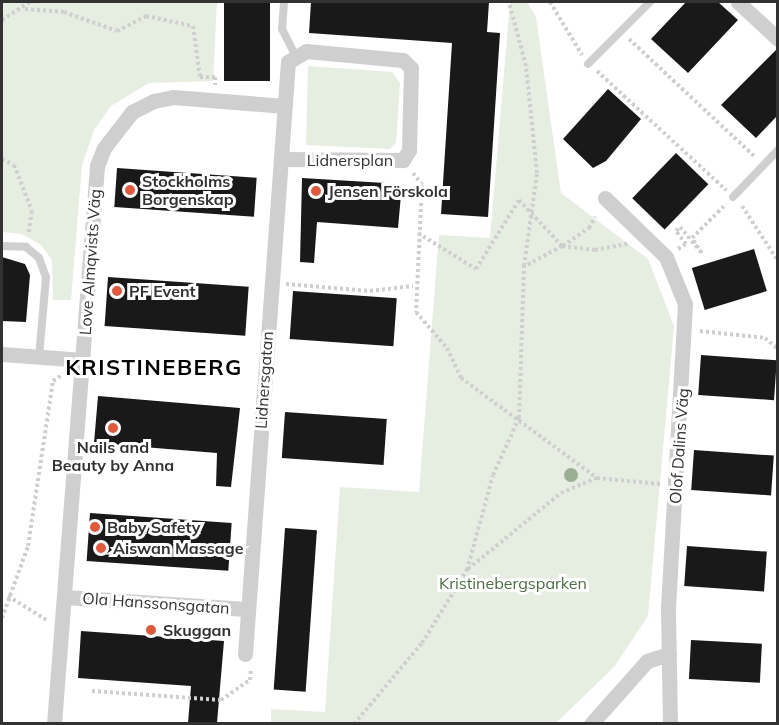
<!DOCTYPE html>
<meta charset="utf-8">
<style>
body{margin:0}
#map{position:relative;width:779px;height:725px;overflow:hidden;background:#fff;font-family:Mulish,sans-serif}
div>[style]{position:absolute}
.green>*{inset:0;background:#e5eee1}
.building>*{inset:0;background:#191919;transform-origin:0 0}
.path>*{height:4px;margin-top:-2px;transform-origin:0;background:repeating-linear-gradient(90deg,#cfcfcf 0 3px,transparent 0 6px)}
.service>*{height:8px;margin:-4px;padding:0 4px;transform-origin:4px;border-radius:4px;background:#cfcfcf}
.minor>*{height:15px;margin:-7.5px;padding:0 7.5px;transform-origin:7.5px;border-radius:7.5px;background:#cfcfcf}
.trees>*{width:14px;height:14px;margin:-7px;border-radius:50%;background:#9baf95}
.dots>*{width:16px;height:16px;translate:-50% -50%;box-sizing:border-box;border:3px solid #fff;border-radius:50%}
span{translate:-50% -50%;white-space:nowrap;text-align:center;line-height:1.15;-webkit-text-stroke:6px #fff;paint-order:stroke}
.street-label{font-size:16px;color:#323232}
.poi-label{font-size:16px;color:#323232;font-weight:700}
.left{translate:0 -50%;text-align:left}
.park-label{font-size:16px;color:#496e3f}
.district-label{font-size:22px;color:#000;font-weight:700;letter-spacing:1.5px}
.frame{position:absolute;inset:0;border:3px solid #323232;pointer-events:none}
</style>
<div id="map">
<div class="green">
<div style="clip-path:polygon(2px 2px,217px 2px,213px 81px,149px 83px,111px 106px,94px 130px,82px 165px,71px 300px,53px 300px,52px 260px,41px 245px,22px 234px,2px 232px)"></div>
<div style="clip-path:polygon(510px 2px,527px 2px,536px 17px,561px 193px,648px 259px,674px 326px,648px 616px,614px 667px,556px 723px,271px 723px,271px 709px,325px 712px,340px 487px,419px 492px,439px 235px,490px 238px)"></div>
<div style="clip-path:polygon(308px 66px,392px 72px,400px 83px,396px 142px,390px 149px,306px 145px)"></div>
</div>
<div class="building">
<div style="left:224px;top:2px;width:46px;height:79px"></div>
<div style="clip-path:polygon(311px 2px,489px 2px,487px 32px,500px 33px,488px 217px,441px 214px,452px 43px,309px 33px)"></div>
<div style="clip-path:polygon(686px 2px,718px 2px,738px 20px,688px 73px,651px 39px)"></div>
<div style="clip-path:polygon(777px 49px,777px 116px,756px 138px,721px 105px)"></div>
<div style="clip-path:polygon(608px 89px,641px 119px,606px 161px,593px 168px,563px 139px)"></div>
<div style="left:676px;top:153px;width:45px;height:63px;rotate:44deg"></div>
<div style="left:117px;top:168px;width:140px;height:39px;rotate:4deg"></div>
<div style="clip-path:polygon(302px 178px,402px 184px,398px 228px,317px 222px,314px 263px,300px 262px)"></div>
<div style="left:754px;top:249px;width:44px;height:65px;rotate:73deg"></div>
<div style="clip-path:polygon(2px 257px,25px 264px,30px 275px,26px 322px,2px 321px)"></div>
<div style="left:108px;top:277px;width:141px;height:49px;rotate:4deg"></div>
<div style="left:293px;top:291px;width:104px;height:48px;rotate:4deg"></div>
<div style="left:701px;top:355px;width:76px;height:40px;rotate:4deg"></div>
<div style="clip-path:polygon(98px 396px,240px 408px,231px 487px,216px 486px,217px 453px,94px 443px)"></div>
<div style="left:285px;top:412px;width:102px;height:46px;rotate:4deg"></div>
<div style="left:694px;top:450px;width:80px;height:40px;rotate:4deg"></div>
<div style="left:90px;top:513px;width:142px;height:48px;rotate:4deg"></div>
<div style="left:285px;top:528px;width:32px;height:162px;rotate:4deg"></div>
<div style="left:687px;top:546px;width:80px;height:40px;rotate:4deg"></div>
<div style="clip-path:polygon(81px 631px,224px 641px,217px 723px,188px 723px,191px 686px,78px 678px)"></div>
<div style="left:691px;top:640px;width:71px;height:39px;rotate:3deg"></div>
</div>
<div class="path">
<div style="left:550px;top:2px;width:62px;rotate:58.9deg"></div>
<div style="left:25px;top:9px;width:39px;rotate:4deg"></div>
<div style="left:64px;top:12px;width:56px;rotate:19.7deg"></div>
<div style="left:117px;top:31px;width:33px;rotate:-27deg"></div>
<div style="left:146px;top:16px;width:48px;rotate:12deg"></div>
<div style="left:193px;top:26px;width:51px;rotate:82.2deg"></div>
<div style="left:200px;top:77px;width:15px"></div>
<div style="left:215px;top:77px;width:8px;rotate:90deg"></div>
<div style="left:2px;top:20px;width:33px;rotate:-33deg"></div>
<div style="left:629px;top:39px;width:173px;rotate:43.1deg"></div>
<div style="left:597px;top:71px;width:176px;rotate:42.7deg"></div>
<div style="left:2px;top:159px;width:13px;rotate:27deg"></div>
<div style="left:14px;top:165px;width:49px;rotate:68.6deg"></div>
<div style="left:32px;top:211px;width:24px;rotate:99deg"></div>
<div style="left:413px;top:173px;width:15px;rotate:53deg"></div>
<div style="left:422px;top:185px;width:127px;rotate:92.7deg"></div>
<div style="left:416px;top:312px;width:48px;rotate:49.3deg"></div>
<div style="left:447px;top:348px;width:33px;rotate:65deg"></div>
<div style="left:461px;top:378px;width:169px;rotate:36.3deg"></div>
<div style="left:742px;top:206px;width:66px;rotate:56.8deg"></div>
<div style="left:418px;top:233px;width:68px;rotate:31.8deg"></div>
<div style="left:476px;top:269px;width:81px;rotate:-58.1deg"></div>
<div style="left:519px;top:200px;width:63px;rotate:46.9deg"></div>
<div style="left:562px;top:246px;width:42px;rotate:151.6deg"></div>
<div style="left:562px;top:246px;width:33px;rotate:7deg"></div>
<div style="left:595px;top:250px;width:36px;rotate:-11deg"></div>
<div style="left:563px;top:246px;width:32px;rotate:-35deg"></div>
<div style="left:589px;top:228px;width:13px;rotate:-61deg"></div>
<div style="left:678px;top:249px;width:9px;rotate:-32deg"></div>
<div style="left:686px;top:244px;width:16px;rotate:-128deg"></div>
<div style="left:676px;top:231px;width:6px;rotate:-45deg"></div>
<div style="left:680px;top:227px;width:34px;rotate:50deg"></div>
<div style="left:702px;top:253px;width:18px;rotate:-124deg"></div>
<div style="left:692px;top:238px;width:48px;rotate:-45deg"></div>
<div style="left:286px;top:284px;width:84px;rotate:4.8deg"></div>
<div style="left:370px;top:291px;width:43px;rotate:-6.6deg"></div>
<div style="left:700px;top:331px;width:65px;rotate:6.1deg"></div>
<div style="left:765px;top:338px;width:17px;rotate:40deg"></div>
<div style="left:468px;top:569px;width:120px;rotate:-39.3deg"></div>
<div style="left:561px;top:493px;width:39px;rotate:-23deg"></div>
<div style="left:597px;top:478px;width:64px;rotate:5.4deg"></div>
<div style="left:8px;top:596px;width:47px;rotate:32deg"></div>
<div style="left:2px;top:618px;width:77px;rotate:-70.1deg"></div>
<div style="left:28px;top:546px;width:167px;rotate:-81.4deg"></div>
<div style="left:53px;top:381px;width:12px;rotate:-35deg"></div>
<div style="left:92px;top:691px;width:129px;rotate:4deg"></div>
<div style="left:221px;top:700px;width:35px;rotate:-35deg"></div>
<div style="left:250px;top:680px;width:11px;rotate:-85deg"></div>
<div style="left:354px;top:724px;width:106px;rotate:-50deg"></div>
<div style="left:422px;top:643px;width:86px;rotate:-58.3deg"></div>
<div style="left:467px;top:570px;width:98px;rotate:-74.7deg"></div>
<div style="left:493px;top:475px;width:63px;rotate:-65.5deg"></div>
<div style="left:519px;top:418px;width:152px;rotate:-88.1deg"></div>
<div style="left:524px;top:266px;width:94px;rotate:-82deg"></div>
<div style="left:537px;top:173px;width:108px;rotate:-95.9deg"></div>
<div style="left:526px;top:66px;width:66px;rotate:-104.9deg"></div>
</div>
<div class="service">
<div style="left:284px;top:2px;width:27px;rotate:94deg"></div>
<div style="left:282px;top:29px;width:28px;rotate:63deg"></div>
<div style="left:588px;top:64px;width:88px;rotate:-45deg"></div>
<div style="left:733px;top:197px;width:65px;rotate:-46.2deg"></div>
<div style="left:2px;top:246px;width:24px;rotate:2deg"></div>
<div style="left:26px;top:247px;width:17px;rotate:40deg"></div>
<div style="left:39px;top:258px;width:20px;rotate:70deg"></div>
<div style="left:46px;top:277px;width:80px;rotate:95deg"></div>
</div>
<div class="minor">
<div style="left:738px;top:2px;width:54px;rotate:42.8deg"></div>
<div style="left:605px;top:198px;width:85px;rotate:44deg"></div>
<div style="left:666px;top:257px;width:51px;rotate:68deg"></div>
<div style="left:685px;top:304px;width:306px;rotate:93.2deg"></div>
<div style="left:668px;top:610px;width:114px;rotate:89deg"></div>
<div style="left:2px;top:354px;width:81px;rotate:4.2deg"></div>
<div style="left:65px;top:597px;width:182px;rotate:3.8deg"></div>
<div style="left:245px;top:654px;width:594px;rotate:-85.85deg"></div>
<div style="left:288px;top:62px;width:21px;rotate:-31deg"></div>
<div style="left:306px;top:51px;width:97px;rotate:5.3deg"></div>
<div style="left:403px;top:60px;width:11px;rotate:45deg"></div>
<div style="left:411px;top:68px;width:82px;rotate:91.4deg"></div>
<div style="left:409px;top:150px;width:12px;rotate:121deg"></div>
<div style="left:403px;top:160px;width:122px;rotate:-179.5deg"></div>
<div style="left:54px;top:724px;width:560px;rotate:-85.59deg"></div>
<div style="left:97px;top:166px;width:19px;rotate:-69deg"></div>
<div style="left:104px;top:148px;width:46px;rotate:-52.1deg"></div>
<div style="left:132px;top:112px;width:25px;rotate:-27deg"></div>
<div style="left:154px;top:101px;width:19px;rotate:-12deg"></div>
<div style="left:173px;top:97px;width:112px;rotate:4.6deg"></div>
<div style="left:591px;top:724px;width:84px;rotate:-48.4deg"></div>
<div style="left:647px;top:661px;width:23px;rotate:-18deg"></div>
</div>
<div class="trees">
<div style="left:571px;top:475px"></div>
</div>
<div class="dots">
<div style="left:130px;top:190px;background:#e45739"></div>
<div style="left:316px;top:191px;background:#e45739"></div>
<div style="left:117px;top:291px;background:#e45739"></div>
<div style="left:113px;top:428px;background:#e45739"></div>
<div style="left:95px;top:527px;background:#e45739"></div>
<div style="left:101px;top:548px;background:#e45739"></div>
<div style="left:151px;top:630px;background:#e45739"></div>
</div>
<div class="street-label">
<span style="left:350px;top:160px">Lidnersplan</span>
<span style="left:90px;top:262px;rotate:-86deg">Love Almqvists Väg</span>
<span style="left:264px;top:380px;rotate:-86deg">Lidnersgatan</span>
<span style="left:679px;top:446px;rotate:-86deg">Olof Dalins Väg</span>
<span style="left:156px;top:603px;rotate:4deg">Ola Hanssonsgatan</span>
</div>
<div class="poi-label">
<span class="left" style="left:142px;top:190px">Stockholms<br>Borgenskap</span>
<span class="left" style="left:328px;top:191px">Jensen Förskola</span>
<span class="left" style="left:129px;top:291px">PF Event</span>
<span style="left:113px;top:456px">Nails and<br>Beauty by Anna</span>
<span class="left" style="left:107px;top:527px">Baby Safety</span>
<span class="left" style="left:113px;top:548px">Aiswan Massage</span>
<span class="left" style="left:163px;top:630px">Skuggan</span>
</div>
<div class="park-label">
<span style="left:513px;top:583px">Kristinebergsparken</span>
</div>
<div class="district-label">
<span style="left:154px;top:368px">KRISTINEBERG</span>
</div>
<div class="frame"></div>
</div>
